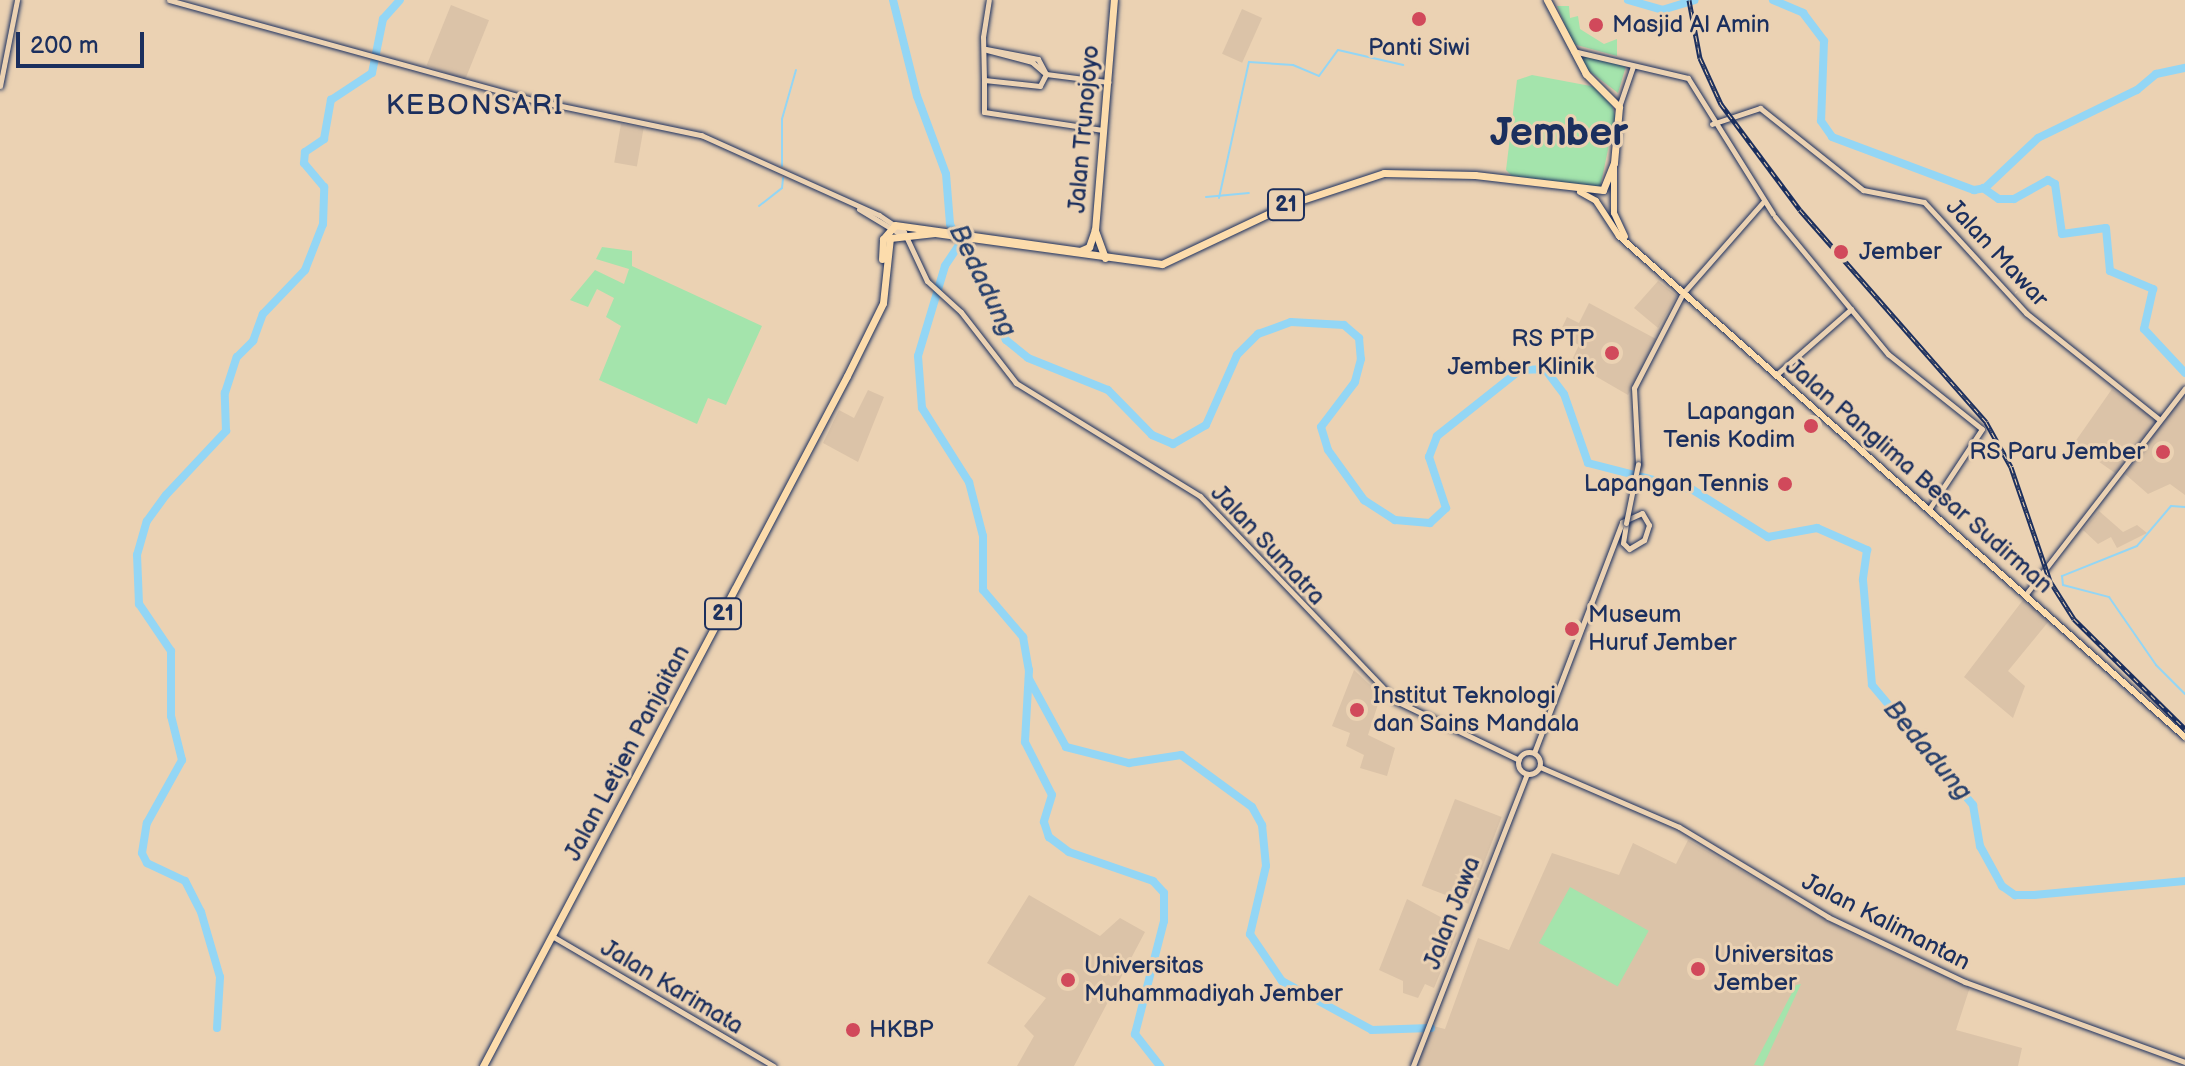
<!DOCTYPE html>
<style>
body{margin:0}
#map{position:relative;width:2185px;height:1066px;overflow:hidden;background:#ebd2b3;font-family:"Balsamiq Sans",sans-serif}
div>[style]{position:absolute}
.built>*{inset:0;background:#dbc3a8;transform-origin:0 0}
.green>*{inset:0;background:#a4e4ac;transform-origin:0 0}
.stream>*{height:2px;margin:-1px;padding:0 1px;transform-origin:1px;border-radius:1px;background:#93d6f5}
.river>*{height:8px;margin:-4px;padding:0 4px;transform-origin:4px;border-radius:4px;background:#93d6f5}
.roads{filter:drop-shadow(0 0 2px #1b2f5e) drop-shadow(0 0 2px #1b2f5e)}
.tertiary>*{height:5px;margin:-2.5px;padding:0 2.5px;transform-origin:2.5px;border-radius:2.5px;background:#ebd2b3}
.secondary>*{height:5px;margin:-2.5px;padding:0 2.5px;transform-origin:2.5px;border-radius:2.5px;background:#ebd2b3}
.secondary>.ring{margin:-2.5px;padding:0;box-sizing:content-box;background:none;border:5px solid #ebd2b3;border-radius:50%}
.primary>*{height:6px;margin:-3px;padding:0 3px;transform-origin:3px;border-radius:3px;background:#fcdcac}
.trunk>*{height:7px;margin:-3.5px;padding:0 3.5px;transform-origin:3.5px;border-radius:3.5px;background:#fcdcac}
.rail>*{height:5px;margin-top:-2.5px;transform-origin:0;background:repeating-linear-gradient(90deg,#ebd2b3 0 6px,#1b2f5e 0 12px);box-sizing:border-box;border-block:2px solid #1b2f5e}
.bridges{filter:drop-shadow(0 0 2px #1b2f5e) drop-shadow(0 0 2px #1b2f5e)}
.secondary-bridge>*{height:5px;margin:-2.5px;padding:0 2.5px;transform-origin:2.5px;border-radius:2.5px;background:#ebd2b3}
.dots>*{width:22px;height:22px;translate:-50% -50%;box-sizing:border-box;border:4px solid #ebd2b3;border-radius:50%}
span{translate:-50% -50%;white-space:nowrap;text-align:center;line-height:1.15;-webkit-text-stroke:6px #ebd2b3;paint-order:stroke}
.shield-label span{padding:2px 6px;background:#ebd2b3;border:2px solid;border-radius:6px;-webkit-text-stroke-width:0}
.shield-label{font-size:22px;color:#1b2f5e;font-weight:700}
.poi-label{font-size:24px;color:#1b2f5e}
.left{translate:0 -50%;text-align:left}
.right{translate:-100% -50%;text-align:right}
.street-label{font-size:24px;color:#1b2f5e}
.water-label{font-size:26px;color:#27406d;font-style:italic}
.quarter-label{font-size:28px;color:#1b2f5e;letter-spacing:2px}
.town-label{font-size:40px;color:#1b2f5e;font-weight:700}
.scale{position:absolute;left:16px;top:32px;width:128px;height:36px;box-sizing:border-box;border:4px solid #1b2f5e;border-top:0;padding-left:10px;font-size:24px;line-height:28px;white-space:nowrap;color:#1b2f5e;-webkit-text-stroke:6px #ebd2b3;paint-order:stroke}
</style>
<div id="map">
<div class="built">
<div style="left:451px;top:5px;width:41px;height:65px;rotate:22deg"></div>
<div style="left:1242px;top:9px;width:22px;height:49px;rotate:24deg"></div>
<div style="left:621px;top:124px;width:23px;height:39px;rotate:10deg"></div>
<div style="clip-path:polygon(1658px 281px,1677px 296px,1658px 328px,1634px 308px)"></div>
<div style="clip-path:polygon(1589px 303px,1656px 339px,1628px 395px,1571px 362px,1579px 345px,1559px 334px,1567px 317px,1579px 323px)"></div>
<div style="left:2112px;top:389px;width:55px;height:67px;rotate:35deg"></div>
<div style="clip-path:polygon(868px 390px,884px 397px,858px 462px,823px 443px,839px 410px,854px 418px)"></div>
<div style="clip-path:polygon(2185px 392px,2185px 495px,2170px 484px,2148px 494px,2125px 474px)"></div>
<div style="clip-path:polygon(2099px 511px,2123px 532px,2137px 525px,2147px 533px,2117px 548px,2111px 537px,2098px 544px,2083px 530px)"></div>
<div style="clip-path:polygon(2023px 600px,2049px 621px,2008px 671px,2025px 686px,2013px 718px,1964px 677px)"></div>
<div style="clip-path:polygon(1354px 670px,1381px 695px,1368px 735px,1395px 748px,1387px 776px,1360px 768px,1364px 755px,1346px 746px,1350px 733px,1332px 726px)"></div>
<div style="left:1455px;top:799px;width:50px;height:93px;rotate:21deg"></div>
<div style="clip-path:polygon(1688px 840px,1850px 933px,1970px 987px,1956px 1030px,2022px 1048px,2018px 1066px,1417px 1066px,1433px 1026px,1445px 1029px,1478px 938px,1509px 950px,1552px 853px,1619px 875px,1633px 843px,1676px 864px)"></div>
<div style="clip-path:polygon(1029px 895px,1100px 936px,1120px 918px,1145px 932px,1074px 1066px,1017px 1066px,1034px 1036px,1024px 1026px,1046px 998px,987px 963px)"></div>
<div style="clip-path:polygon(1407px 899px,1448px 921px,1457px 933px,1434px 988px,1425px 984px,1418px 998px,1403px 993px,1403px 981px,1379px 970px)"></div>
</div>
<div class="green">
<div style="clip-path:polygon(1557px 6px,1569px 6px,1570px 18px,1578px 16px,1580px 29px,1604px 44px,1617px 39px,1617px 56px,1573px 44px)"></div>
<div style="clip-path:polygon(1577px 54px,1626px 66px,1618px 93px,1588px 70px)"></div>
<div style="clip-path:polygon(1532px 75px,1596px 87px,1611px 101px,1615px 116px,1600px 188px,1512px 176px,1506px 170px,1517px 80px)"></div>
<div style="clip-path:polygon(602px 247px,632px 251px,632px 266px,762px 326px,726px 405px,708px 398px,697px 424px,599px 380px,621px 326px,606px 317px,614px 298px,597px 289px,588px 307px,570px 300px,595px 270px,624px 284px,629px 269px,596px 259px)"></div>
<div style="left:1570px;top:887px;width:90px;height:64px;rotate:29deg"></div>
<div style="clip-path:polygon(1801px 984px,1763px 1066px,1754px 1065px,1796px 985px)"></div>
</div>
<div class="stream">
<div style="left:782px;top:166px;width:47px;rotate:-90deg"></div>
<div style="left:782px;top:119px;width:51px;rotate:-74.1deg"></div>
<div style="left:1206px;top:197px;width:43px;rotate:-5.3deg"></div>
<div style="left:1219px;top:198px;width:139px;rotate:-77.6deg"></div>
<div style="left:1249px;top:62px;width:44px;rotate:3.9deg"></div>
<div style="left:1293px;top:65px;width:28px;rotate:23deg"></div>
<div style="left:1319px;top:76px;width:32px;rotate:-54deg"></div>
<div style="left:1338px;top:50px;width:67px;rotate:13deg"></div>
<div style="left:759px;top:206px;width:29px;rotate:-38deg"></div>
<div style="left:782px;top:188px;width:10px;rotate:-84deg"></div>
<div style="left:2185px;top:507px;width:14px;rotate:-176deg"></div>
<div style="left:2171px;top:506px;width:52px;rotate:130.4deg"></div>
<div style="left:2137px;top:546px;width:81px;rotate:158.2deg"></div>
<div style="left:2062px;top:576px;width:9px;rotate:84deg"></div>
<div style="left:2063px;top:585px;width:48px;rotate:14.6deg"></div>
<div style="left:2109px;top:597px;width:83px;rotate:55.3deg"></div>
<div style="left:2156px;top:665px;width:41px;rotate:45deg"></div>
</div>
<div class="river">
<div style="left:893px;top:0;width:99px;rotate:76deg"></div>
<div style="left:917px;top:96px;width:83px;rotate:69.6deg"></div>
<div style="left:946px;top:174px;width:50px;rotate:85.4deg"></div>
<div style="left:950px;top:224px;width:129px;rotate:64.2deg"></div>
<div style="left:1006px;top:340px;width:28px;rotate:39deg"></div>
<div style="left:1028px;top:358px;width:86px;rotate:21.8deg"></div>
<div style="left:1108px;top:390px;width:63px;rotate:45.6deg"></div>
<div style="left:1152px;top:435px;width:23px;rotate:23deg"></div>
<div style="left:1173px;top:444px;width:38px;rotate:-30deg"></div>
<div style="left:1206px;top:425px;width:77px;rotate:-66.1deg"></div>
<div style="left:1237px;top:355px;width:30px;rotate:-45deg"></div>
<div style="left:1258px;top:334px;width:35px;rotate:-20deg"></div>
<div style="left:1291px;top:322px;width:53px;rotate:3.2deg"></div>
<div style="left:1344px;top:325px;width:20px;rotate:41deg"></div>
<div style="left:1359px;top:338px;width:21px;rotate:85deg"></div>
<div style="left:1361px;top:359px;width:24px;rotate:105deg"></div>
<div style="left:1355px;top:382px;width:56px;rotate:127.1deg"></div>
<div style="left:1321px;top:427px;width:24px;rotate:73deg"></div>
<div style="left:1328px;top:450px;width:62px;rotate:54.2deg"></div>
<div style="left:1364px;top:500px;width:37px;rotate:33deg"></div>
<div style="left:1395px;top:520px;width:35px;rotate:5deg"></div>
<div style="left:1430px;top:523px;width:22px;rotate:-43deg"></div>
<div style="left:1446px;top:508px;width:54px;rotate:-108.4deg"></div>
<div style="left:1429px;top:457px;width:22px;rotate:-69deg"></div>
<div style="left:1437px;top:436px;width:106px;rotate:-38.5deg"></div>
<div style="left:1520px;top:370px;width:25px;rotate:-2deg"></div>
<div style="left:1545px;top:369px;width:31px;rotate:53deg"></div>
<div style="left:1564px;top:394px;width:73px;rotate:70.8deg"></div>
<div style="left:1588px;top:463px;width:108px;rotate:14.4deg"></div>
<div style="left:1693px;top:490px;width:89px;rotate:32.1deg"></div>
<div style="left:1768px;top:537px;width:50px;rotate:-10.4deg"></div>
<div style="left:1817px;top:528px;width:55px;rotate:23.7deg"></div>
<div style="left:1867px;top:550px;width:30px;rotate:98deg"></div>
<div style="left:1863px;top:580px;width:105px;rotate:85.1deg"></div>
<div style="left:1872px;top:685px;width:157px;rotate:49.9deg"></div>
<div style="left:1973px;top:805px;width:42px;rotate:80.3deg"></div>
<div style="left:1980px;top:846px;width:46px;rotate:61.2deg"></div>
<div style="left:2002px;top:886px;width:16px;rotate:35deg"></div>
<div style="left:2015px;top:895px;width:19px"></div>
<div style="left:2034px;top:895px;width:152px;rotate:-5.3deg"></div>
<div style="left:1628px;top:0;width:35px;rotate:16deg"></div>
<div style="left:1662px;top:10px;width:34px;rotate:-17deg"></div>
<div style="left:1773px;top:0;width:33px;rotate:23deg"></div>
<div style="left:1803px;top:13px;width:35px;rotate:53deg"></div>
<div style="left:1824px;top:41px;width:80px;rotate:92.1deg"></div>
<div style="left:1821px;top:121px;width:19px;rotate:55deg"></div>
<div style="left:1832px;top:137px;width:152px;rotate:20.5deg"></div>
<div style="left:1974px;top:190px;width:11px;rotate:-10deg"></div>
<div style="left:1985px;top:188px;width:73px;rotate:-43.3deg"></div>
<div style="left:2038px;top:138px;width:110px;rotate:-25.9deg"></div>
<div style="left:2137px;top:90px;width:25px;rotate:-40deg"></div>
<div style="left:2156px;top:74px;width:30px;rotate:-12deg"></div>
<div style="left:1983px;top:188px;width:19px;rotate:35deg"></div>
<div style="left:1999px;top:199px;width:15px"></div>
<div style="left:2014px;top:199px;width:39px;rotate:-29deg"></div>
<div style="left:2048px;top:180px;width:8px;rotate:30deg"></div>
<div style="left:2055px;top:184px;width:50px;rotate:82deg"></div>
<div style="left:2062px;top:234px;width:44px;rotate:-7.8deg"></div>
<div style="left:2106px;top:228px;width:43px;rotate:84.7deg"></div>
<div style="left:2110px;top:271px;width:47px;rotate:22.7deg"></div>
<div style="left:2153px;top:289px;width:41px;rotate:102.7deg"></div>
<div style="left:2144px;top:329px;width:60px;rotate:47deg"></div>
<div style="left:959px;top:245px;width:25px;rotate:124deg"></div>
<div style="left:945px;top:266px;width:94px;rotate:106.7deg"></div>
<div style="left:918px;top:356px;width:52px;rotate:85.6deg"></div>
<div style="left:922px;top:408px;width:88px;rotate:57.6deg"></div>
<div style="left:969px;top:482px;width:56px;rotate:75.5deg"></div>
<div style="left:983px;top:536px;width:54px;rotate:90deg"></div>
<div style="left:983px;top:590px;width:62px;rotate:49.6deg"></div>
<div style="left:1023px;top:637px;width:34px;rotate:80deg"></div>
<div style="left:1029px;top:670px;width:72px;rotate:93.2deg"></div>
<div style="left:1025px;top:742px;width:59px;rotate:63deg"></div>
<div style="left:1052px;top:795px;width:28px;rotate:107deg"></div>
<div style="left:1044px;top:822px;width:16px;rotate:72deg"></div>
<div style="left:1049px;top:837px;width:25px;rotate:37deg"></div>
<div style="left:1069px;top:852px;width:89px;rotate:19deg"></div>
<div style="left:1153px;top:881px;width:16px;rotate:47deg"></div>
<div style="left:1164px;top:893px;width:28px;rotate:90deg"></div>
<div style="left:1164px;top:921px;width:117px;rotate:104.4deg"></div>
<div style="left:1135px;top:1034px;width:41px;rotate:52deg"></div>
<div style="left:1029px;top:679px;width:77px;rotate:61.4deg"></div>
<div style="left:1066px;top:747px;width:65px;rotate:14.3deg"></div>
<div style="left:1129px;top:763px;width:53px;rotate:-8.7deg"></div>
<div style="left:1181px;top:755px;width:88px;rotate:36.2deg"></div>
<div style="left:1252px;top:807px;width:21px;rotate:61deg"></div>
<div style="left:1262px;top:825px;width:41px;rotate:84.4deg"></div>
<div style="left:1266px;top:866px;width:70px;rotate:103.2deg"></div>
<div style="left:1250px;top:934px;width:57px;rotate:55.8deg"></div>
<div style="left:1282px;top:981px;width:102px;rotate:28.6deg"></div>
<div style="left:1372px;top:1030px;width:59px;rotate:-1.9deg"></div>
<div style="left:217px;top:1028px;width:51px;rotate:-86.6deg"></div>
<div style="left:220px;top:977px;width:68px;rotate:-106.3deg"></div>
<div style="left:201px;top:912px;width:35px;rotate:-117deg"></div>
<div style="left:185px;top:881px;width:42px;rotate:-154.7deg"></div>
<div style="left:147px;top:863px;width:11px;rotate:-117deg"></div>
<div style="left:142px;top:853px;width:30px;rotate:-81deg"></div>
<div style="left:147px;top:823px;width:72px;rotate:-60.9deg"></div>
<div style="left:182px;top:760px;width:45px;rotate:-104deg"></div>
<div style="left:171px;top:716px;width:65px;rotate:-90deg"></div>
<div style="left:171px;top:651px;width:57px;rotate:-124.2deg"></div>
<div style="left:139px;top:604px;width:49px;rotate:-92.3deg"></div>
<div style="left:137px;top:555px;width:35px;rotate:-74deg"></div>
<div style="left:147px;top:521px;width:32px;rotate:-54deg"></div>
<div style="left:166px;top:495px;width:88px;rotate:-46.8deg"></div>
<div style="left:226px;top:431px;width:38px;rotate:-92deg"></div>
<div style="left:225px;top:393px;width:38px;rotate:-72deg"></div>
<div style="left:237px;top:357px;width:23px;rotate:-45deg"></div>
<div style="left:253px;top:341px;width:29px;rotate:-70deg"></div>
<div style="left:263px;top:314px;width:61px;rotate:-46.3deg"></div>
<div style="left:305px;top:270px;width:49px;rotate:-68.6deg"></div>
<div style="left:323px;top:224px;width:37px;rotate:-88deg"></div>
<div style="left:324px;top:187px;width:31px;rotate:-130deg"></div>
<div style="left:304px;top:163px;width:11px;rotate:-85deg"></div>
<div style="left:305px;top:152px;width:23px;rotate:-34deg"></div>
<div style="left:324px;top:139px;width:40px;rotate:-80deg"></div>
<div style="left:331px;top:100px;width:49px;rotate:-33.4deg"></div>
<div style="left:372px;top:73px;width:55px;rotate:-78.5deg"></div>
<div style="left:383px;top:19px;width:25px;rotate:-48deg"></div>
</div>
<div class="roads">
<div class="tertiary">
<div style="left:986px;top:49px;width:53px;rotate:10.9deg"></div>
<div style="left:1038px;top:59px;width:17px;rotate:62deg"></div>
<div style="left:1046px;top:74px;width:13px;rotate:117deg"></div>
<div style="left:1040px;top:86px;width:56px;rotate:-173.9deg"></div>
<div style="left:984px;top:80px;width:43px;rotate:-91.3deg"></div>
<div style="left:983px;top:37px;width:37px;rotate:-81deg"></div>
<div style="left:987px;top:50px;width:47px;rotate:14.9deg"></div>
<div style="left:1032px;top:62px;width:18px;rotate:41deg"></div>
<div style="left:1046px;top:74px;width:63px;rotate:7.4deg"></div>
<div style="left:1573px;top:51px;width:118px;rotate:13.2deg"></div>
<div style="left:1688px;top:78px;width:160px;rotate:58deg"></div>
<div style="left:984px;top:80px;width:32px;rotate:90deg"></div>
<div style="left:984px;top:112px;width:120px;rotate:8.6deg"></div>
<div style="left:0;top:86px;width:88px;rotate:-78.8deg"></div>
<div style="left:1619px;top:107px;width:43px;rotate:-71.1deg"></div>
<div style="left:1712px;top:124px;width:51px;rotate:-18.4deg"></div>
<div style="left:1760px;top:108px;width:132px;rotate:38.5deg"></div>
<div style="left:1863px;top:190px;width:62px;rotate:11.1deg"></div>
<div style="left:1924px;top:202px;width:151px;rotate:47.4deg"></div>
<div style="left:2026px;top:313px;width:171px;rotate:38.6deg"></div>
<div style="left:1775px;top:217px;width:178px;rotate:50.5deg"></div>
<div style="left:1888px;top:354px;width:120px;rotate:38.6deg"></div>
<div style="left:1982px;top:429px;width:96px;rotate:123.5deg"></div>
<div style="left:1684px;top:292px;width:121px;rotate:-48.7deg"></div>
<div style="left:1776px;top:375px;width:100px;rotate:-41.3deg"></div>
</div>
<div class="secondary">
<div style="left:169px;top:0;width:372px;rotate:15.4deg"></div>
<div style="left:528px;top:99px;width:177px;rotate:11.8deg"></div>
<div style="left:701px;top:135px;width:195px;rotate:24.2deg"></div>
<div style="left:879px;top:215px;width:30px;rotate:34deg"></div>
<div style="left:904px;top:232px;width:54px;rotate:64.9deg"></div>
<div style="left:927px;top:281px;width:46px;rotate:42.4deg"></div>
<div style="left:961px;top:312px;width:90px;rotate:52.2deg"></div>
<div style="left:1016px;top:383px;width:216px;rotate:31.6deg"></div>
<div style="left:1200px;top:496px;width:284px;rotate:46.3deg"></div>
<div style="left:1396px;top:701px;width:136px;rotate:25.6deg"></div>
<div style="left:859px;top:209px;width:50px;rotate:31.2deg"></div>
<div style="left:1638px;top:464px;width:76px;rotate:-93deg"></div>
<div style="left:1634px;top:388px;width:107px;rotate:-62.7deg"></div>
<div style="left:2026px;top:594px;width:260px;rotate:-52.3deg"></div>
<div class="ring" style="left:1518px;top:752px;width:17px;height:17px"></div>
<div style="left:1534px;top:753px;width:247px;rotate:-69.1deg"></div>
<div style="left:1622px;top:522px;width:22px;rotate:-24deg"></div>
<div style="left:1642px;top:513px;width:14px;rotate:60deg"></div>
<div style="left:1649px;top:525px;width:16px;rotate:108deg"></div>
<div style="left:1644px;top:540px;width:17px;rotate:149deg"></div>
<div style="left:1629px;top:549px;width:8px;rotate:-135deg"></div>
<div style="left:1623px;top:543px;width:20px;rotate:-81deg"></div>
<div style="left:1540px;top:767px;width:151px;rotate:23.3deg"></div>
<div style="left:1679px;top:827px;width:174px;rotate:31.1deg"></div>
<div style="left:1828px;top:917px;width:152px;rotate:25.4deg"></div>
<div style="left:1965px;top:982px;width:234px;rotate:20deg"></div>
<div style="left:552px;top:936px;width:257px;rotate:30.4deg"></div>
<div style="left:1413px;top:1066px;width:313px;rotate:-68.7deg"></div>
</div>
<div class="primary">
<div style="left:1614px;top:167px;width:46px;rotate:90deg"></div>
<div style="left:1614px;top:213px;width:26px;rotate:65deg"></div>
<div style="left:1580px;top:192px;width:18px;rotate:29deg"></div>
<div style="left:1596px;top:201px;width:42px;rotate:56.7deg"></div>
<div style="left:1619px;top:236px;width:756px;rotate:41.51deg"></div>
</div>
<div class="trunk">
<div style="left:1105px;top:258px;width:30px;rotate:-110deg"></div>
<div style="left:1095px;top:230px;width:231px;rotate:-85.3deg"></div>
<div style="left:882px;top:259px;width:20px;rotate:-87deg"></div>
<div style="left:883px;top:239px;width:18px;rotate:-49deg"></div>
<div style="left:895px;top:225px;width:187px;rotate:8deg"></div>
<div style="left:1080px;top:251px;width:10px;rotate:-24deg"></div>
<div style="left:1089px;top:247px;width:18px;rotate:-71deg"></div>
<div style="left:483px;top:1066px;width:780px;rotate:-62.19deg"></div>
<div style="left:847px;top:376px;width:81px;rotate:-63.7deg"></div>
<div style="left:883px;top:303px;width:65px;rotate:-83.9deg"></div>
<div style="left:890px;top:238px;width:45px;rotate:-6.3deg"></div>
<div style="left:935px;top:233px;width:229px;rotate:7.8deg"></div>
<div style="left:1162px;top:264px;width:138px;rotate:-25.3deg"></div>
<div style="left:1287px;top:205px;width:102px;rotate:-18.3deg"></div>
<div style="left:1384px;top:173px;width:91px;rotate:1.3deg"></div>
<div style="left:1475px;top:175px;width:129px;rotate:6.7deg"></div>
<div style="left:1603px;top:190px;width:29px;rotate:-68deg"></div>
<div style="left:1614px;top:163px;width:56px;rotate:-84.9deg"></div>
<div style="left:1619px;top:107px;width:47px;rotate:-135deg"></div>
<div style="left:1586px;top:74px;width:84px;rotate:-117.8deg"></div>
</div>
</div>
<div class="rail">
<div style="left:1689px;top:0;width:59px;rotate:79.3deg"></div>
<div style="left:1700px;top:58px;width:51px;rotate:65.5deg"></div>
<div style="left:1721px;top:104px;width:132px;rotate:53.3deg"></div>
<div style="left:1800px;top:210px;width:282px;rotate:48.7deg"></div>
<div style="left:1986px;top:422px;width:51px;rotate:60.9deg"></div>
<div style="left:2011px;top:467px;width:120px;rotate:71.1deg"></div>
<div style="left:2050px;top:581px;width:45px;rotate:57.7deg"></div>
<div style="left:2074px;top:619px;width:156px;rotate:44.7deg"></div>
</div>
<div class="bridges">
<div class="secondary-bridge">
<div style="left:1626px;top:523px;width:60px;rotate:-78.5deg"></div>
</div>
</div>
<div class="dots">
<div style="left:1419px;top:19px;background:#d1495b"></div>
<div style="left:1596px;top:25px;background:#d1495b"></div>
<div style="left:1841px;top:252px;background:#d1495b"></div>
<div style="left:1612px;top:353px;background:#d1495b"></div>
<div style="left:1811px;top:426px;background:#d1495b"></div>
<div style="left:2163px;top:452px;background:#d1495b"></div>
<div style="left:1785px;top:484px;background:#d1495b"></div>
<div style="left:1572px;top:629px;background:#d1495b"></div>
<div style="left:1357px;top:710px;background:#d1495b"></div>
<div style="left:1698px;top:969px;background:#d1495b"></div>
<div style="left:1068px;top:980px;background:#d1495b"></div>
<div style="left:853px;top:1030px;background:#d1495b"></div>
</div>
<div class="shield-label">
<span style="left:1286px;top:205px">21</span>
<span style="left:723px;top:614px">21</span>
</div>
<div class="poi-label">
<span class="left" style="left:1612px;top:25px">Masjid Al Amin</span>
<span style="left:1419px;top:48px">Panti Siwi</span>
<span class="left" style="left:1859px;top:252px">Jember</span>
<span class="right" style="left:1594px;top:353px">RS PTP<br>Jember Klinik</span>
<span class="right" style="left:1795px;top:426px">Lapangan<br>Tenis Kodim</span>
<span class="right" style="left:2145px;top:452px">RS Paru Jember</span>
<span class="right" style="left:1769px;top:484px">Lapangan Tennis</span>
<span class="left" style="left:1588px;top:629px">Museum<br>Huruf Jember</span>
<span class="left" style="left:1373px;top:710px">Institut Teknologi<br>dan Sains Mandala</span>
<span class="left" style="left:1714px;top:969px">Universitas<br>Jember</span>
<span class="left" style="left:1084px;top:980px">Universitas<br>Muhammadiyah Jember</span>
<span class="left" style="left:869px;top:1030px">HKBP</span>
</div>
<div class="street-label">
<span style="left:1084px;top:129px;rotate:-85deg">Jalan Trunojoyo</span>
<span style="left:1997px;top:253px;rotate:47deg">Jalan Mawar</span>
<span style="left:1919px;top:476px;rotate:41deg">Jalan Panglima Besar Sudirman</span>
<span style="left:1268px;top:545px;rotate:47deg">Jalan Sumatra</span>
<span style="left:627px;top:753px;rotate:-62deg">Jalan Letjen Panjaitan</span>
<span style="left:1452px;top:913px;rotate:-69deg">Jalan Jawa</span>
<span style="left:1886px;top:922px;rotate:27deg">Jalan Kalimantan</span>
<span style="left:672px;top:987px;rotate:31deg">Jalan Karimata</span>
</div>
<div class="water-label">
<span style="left:982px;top:281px;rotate:64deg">Bedadung</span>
<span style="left:1927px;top:751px;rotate:50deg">Bedadung</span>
</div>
<div class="quarter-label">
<span style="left:475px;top:106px">KEBONSARI</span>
</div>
<div class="town-label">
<span style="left:1559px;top:133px">Jember</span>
</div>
<div class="scale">200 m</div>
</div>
